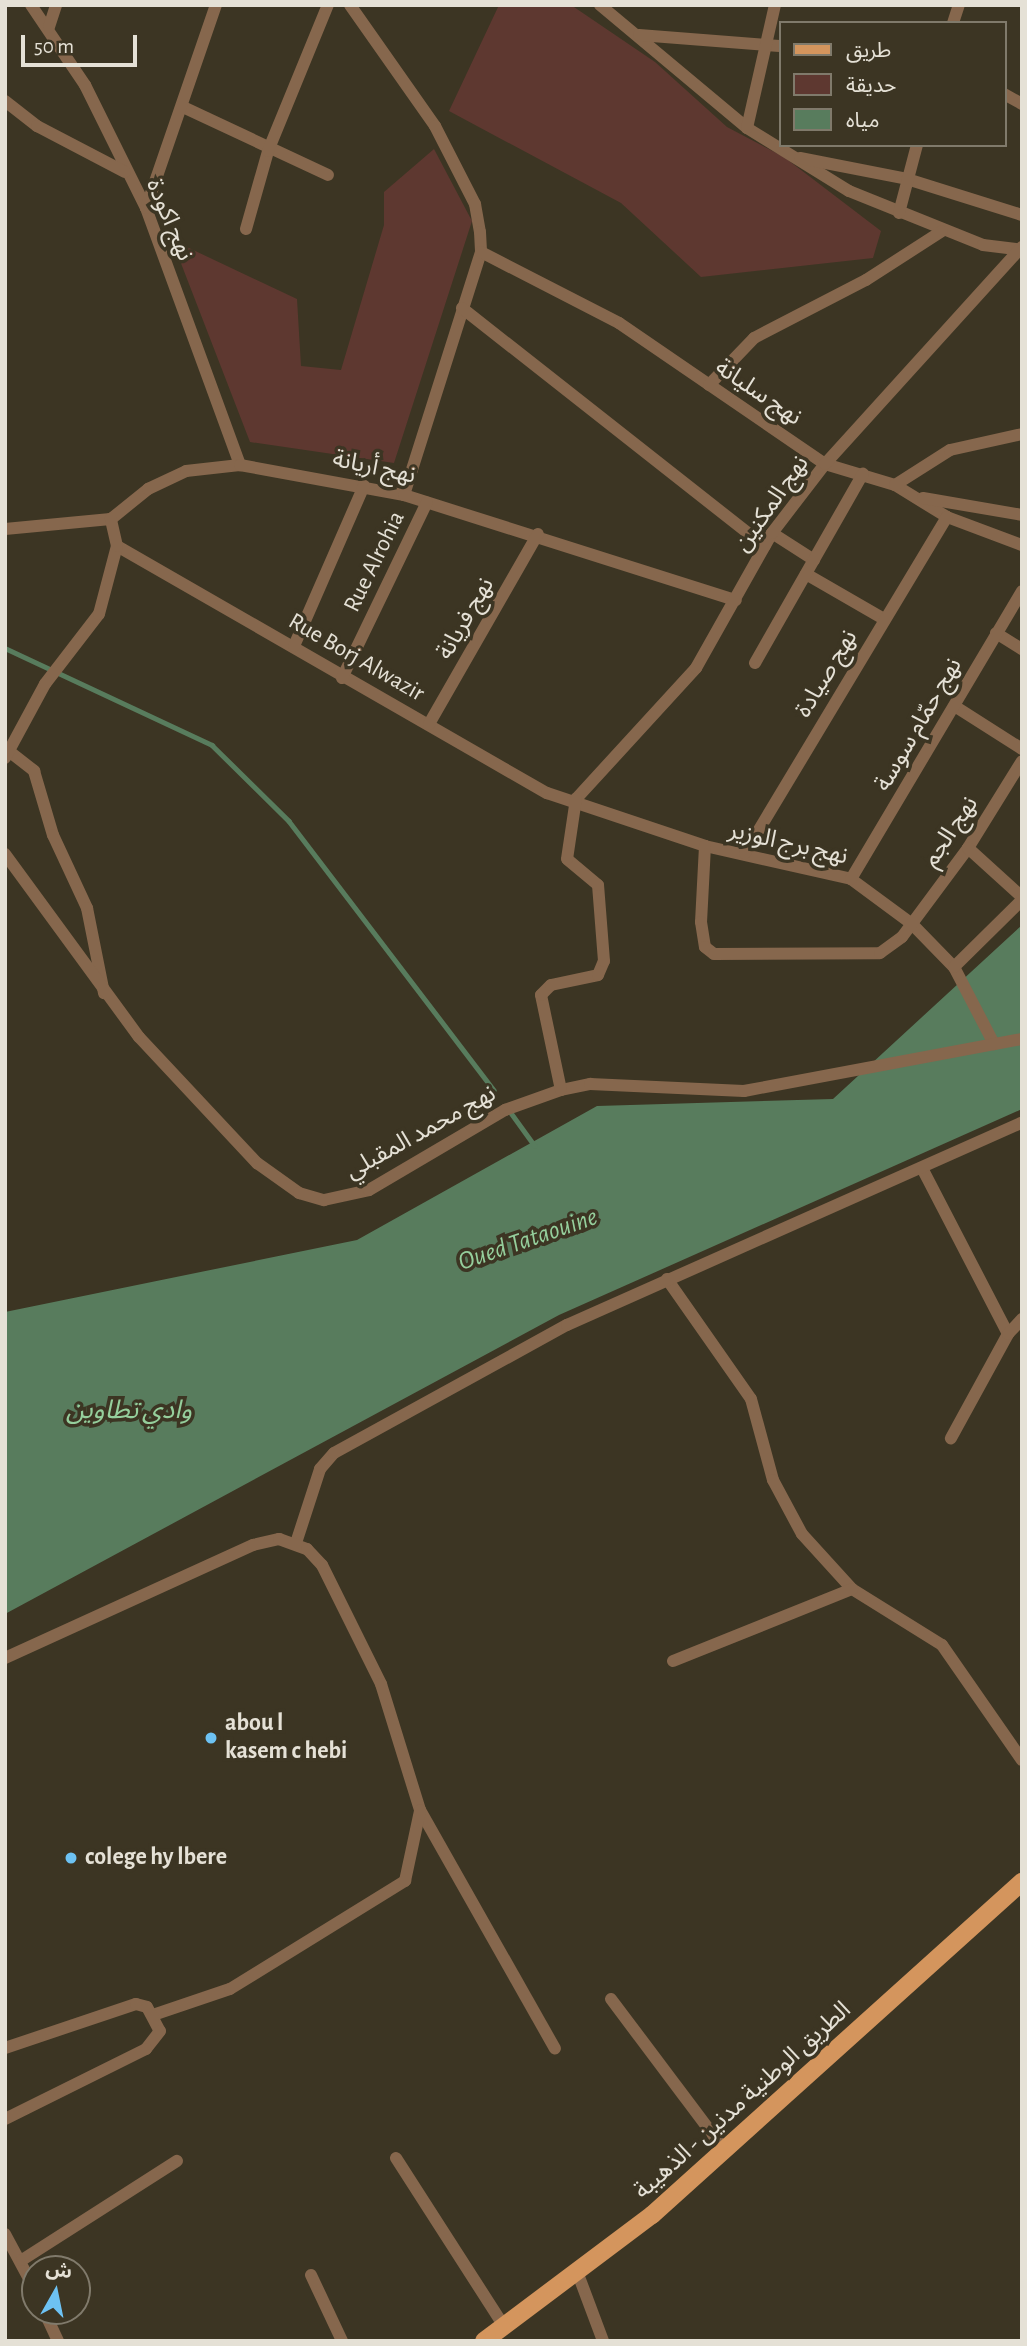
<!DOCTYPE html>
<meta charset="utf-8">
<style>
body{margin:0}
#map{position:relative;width:1027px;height:2346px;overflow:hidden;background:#3c3523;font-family:"Alegreya Sans","Noto Sans Arabic",sans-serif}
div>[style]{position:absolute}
.green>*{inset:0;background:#5e3830}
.water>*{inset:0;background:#587c5d}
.stream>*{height:4.5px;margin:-2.25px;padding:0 2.25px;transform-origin:2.25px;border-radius:2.25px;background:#587c5d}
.minor>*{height:12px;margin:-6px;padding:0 6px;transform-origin:6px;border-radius:6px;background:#86674d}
.primary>*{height:18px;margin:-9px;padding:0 9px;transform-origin:9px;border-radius:9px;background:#d4955d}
.dots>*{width:19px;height:19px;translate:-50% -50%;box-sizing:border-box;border:4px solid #3c3523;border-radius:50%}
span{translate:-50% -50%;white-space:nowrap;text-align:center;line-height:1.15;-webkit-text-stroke:7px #3c3523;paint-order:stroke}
.street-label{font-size:24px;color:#e5e1d6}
.poi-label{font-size:24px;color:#e5e1d6;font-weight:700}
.left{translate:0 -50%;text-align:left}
.water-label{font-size:26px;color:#95cf9c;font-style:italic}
.frame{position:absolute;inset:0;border:7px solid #e5e1d6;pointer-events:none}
.legend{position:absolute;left:779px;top:21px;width:228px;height:126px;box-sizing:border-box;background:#3c3523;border:2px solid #807a6b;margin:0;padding:9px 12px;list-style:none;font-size:21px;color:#e5e1d6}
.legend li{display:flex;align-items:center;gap:14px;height:35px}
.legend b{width:35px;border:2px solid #807a6b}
.north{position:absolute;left:21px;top:2255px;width:70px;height:70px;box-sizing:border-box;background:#3c3523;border:2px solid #807a6b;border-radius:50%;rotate:9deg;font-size:19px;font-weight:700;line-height:28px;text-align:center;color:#e5e1d6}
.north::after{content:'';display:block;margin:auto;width:24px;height:32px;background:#6dc2f3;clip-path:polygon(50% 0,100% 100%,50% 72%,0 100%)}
.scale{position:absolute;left:21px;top:35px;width:116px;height:32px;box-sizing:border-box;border:4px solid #e5e1d6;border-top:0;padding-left:9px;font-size:21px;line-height:24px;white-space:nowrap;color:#e5e1d6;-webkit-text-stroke:5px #3c3523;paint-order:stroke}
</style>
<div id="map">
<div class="green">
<div style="clip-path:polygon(499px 5px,571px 5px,655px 62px,727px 127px,784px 157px,881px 231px,873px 258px,701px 277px,621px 203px,449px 111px)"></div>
<div style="clip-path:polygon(434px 149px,472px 221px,394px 463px,250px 442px,172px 240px,297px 299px,301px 366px,341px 370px,384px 225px,384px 192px)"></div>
</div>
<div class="water">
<div style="clip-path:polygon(1022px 925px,1022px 1109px,559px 1315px,5px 1614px,5px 1312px,357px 1240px,597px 1106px,833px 1099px)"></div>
</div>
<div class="stream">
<div style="left:5px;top:648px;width:229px;rotate:25.1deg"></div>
<div style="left:212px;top:745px;width:108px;rotate:44.6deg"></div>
<div style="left:289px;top:821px;width:338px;rotate:52.7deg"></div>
<div style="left:509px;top:1110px;width:44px;rotate:54.2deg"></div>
</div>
<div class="minor">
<div style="left:31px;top:5px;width:97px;rotate:56deg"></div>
<div style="left:85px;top:85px;width:137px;rotate:63.6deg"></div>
<div style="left:146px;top:208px;width:274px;rotate:69.9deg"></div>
<div style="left:350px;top:5px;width:148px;rotate:54.9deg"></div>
<div style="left:435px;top:126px;width:88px;rotate:62.9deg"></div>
<div style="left:475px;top:204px;width:28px;rotate:80deg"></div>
<div style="left:480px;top:232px;width:20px;rotate:87deg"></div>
<div style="left:481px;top:252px;width:255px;rotate:107.6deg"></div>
<div style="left:600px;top:5px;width:192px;rotate:39.9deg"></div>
<div style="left:747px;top:128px;width:120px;rotate:31.7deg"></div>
<div style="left:849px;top:191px;width:144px;rotate:21.9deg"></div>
<div style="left:983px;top:245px;width:33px;rotate:7deg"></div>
<div style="left:953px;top:23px;width:19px;rotate:-72deg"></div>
<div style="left:49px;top:27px;width:23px;rotate:-72deg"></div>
<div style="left:639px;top:35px;width:141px;rotate:4.5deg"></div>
<div style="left:1004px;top:94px;width:21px;rotate:29deg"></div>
<div style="left:5px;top:101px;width:41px;rotate:38deg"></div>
<div style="left:37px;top:126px;width:99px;rotate:27.6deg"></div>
<div style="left:183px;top:107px;width:160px;rotate:25.1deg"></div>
<div style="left:747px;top:128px;width:126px;rotate:-77.2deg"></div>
<div style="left:800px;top:158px;width:109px;rotate:11.1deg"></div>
<div style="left:907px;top:179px;width:121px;rotate:17.4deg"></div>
<div style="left:146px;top:208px;width:215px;rotate:-71deg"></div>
<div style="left:899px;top:213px;width:70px;rotate:-75.2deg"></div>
<div style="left:246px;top:229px;width:81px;rotate:-74.2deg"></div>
<div style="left:268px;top:151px;width:158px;rotate:-67.7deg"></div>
<div style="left:481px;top:252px;width:155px;rotate:27.2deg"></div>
<div style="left:619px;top:323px;width:250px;rotate:34.4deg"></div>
<div style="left:825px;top:464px;width:73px;rotate:16.7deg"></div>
<div style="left:895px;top:485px;width:61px;rotate:31.6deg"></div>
<div style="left:947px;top:517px;width:80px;rotate:20.5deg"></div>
<div style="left:462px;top:308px;width:385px;rotate:38.2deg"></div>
<div style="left:709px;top:385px;width:65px;rotate:-46.2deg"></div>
<div style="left:754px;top:338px;width:126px;rotate:-27.4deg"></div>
<div style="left:866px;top:280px;width:90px;rotate:-32.8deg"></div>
<div style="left:895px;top:485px;width:65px;rotate:-32.5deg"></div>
<div style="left:950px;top:450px;width:74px;rotate:-12.5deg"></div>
<div style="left:923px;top:498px;width:100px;rotate:9.7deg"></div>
<div style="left:5px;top:529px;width:106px;rotate:-5.4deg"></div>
<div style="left:111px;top:519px;width:48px;rotate:-39deg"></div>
<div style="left:148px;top:489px;width:42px;rotate:-25.3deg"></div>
<div style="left:186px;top:471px;width:54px;rotate:-6.3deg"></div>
<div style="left:240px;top:465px;width:167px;rotate:10.4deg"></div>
<div style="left:404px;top:495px;width:348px;rotate:17.6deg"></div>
<div style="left:772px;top:533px;width:50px;rotate:32.7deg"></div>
<div style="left:117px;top:546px;width:496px;rotate:29.9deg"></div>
<div style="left:547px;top:793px;width:167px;rotate:18.5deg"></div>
<div style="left:705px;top:846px;width:150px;rotate:12.7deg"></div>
<div style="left:851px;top:879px;width:76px;rotate:36.4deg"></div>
<div style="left:912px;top:924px;width:60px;rotate:45.7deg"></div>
<div style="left:954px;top:967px;width:87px;rotate:62.5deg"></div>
<div style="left:806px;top:574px;width:90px;rotate:30deg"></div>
<div style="left:996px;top:633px;width:31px;rotate:32deg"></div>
<div style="left:294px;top:646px;width:175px;rotate:-66.4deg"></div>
<div style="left:755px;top:663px;width:218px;rotate:-60.3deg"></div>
<div style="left:342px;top:678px;width:195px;rotate:-64.2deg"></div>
<div style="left:956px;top:707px;width:78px;rotate:32.5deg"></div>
<div style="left:429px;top:724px;width:219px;rotate:-60.2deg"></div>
<div style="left:10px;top:752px;width:31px;rotate:38deg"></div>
<div style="left:34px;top:771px;width:67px;rotate:73.5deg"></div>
<div style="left:53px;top:835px;width:81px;rotate:65deg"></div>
<div style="left:87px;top:908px;width:87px;rotate:78.7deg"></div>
<div style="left:5px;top:758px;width:84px;rotate:-61.6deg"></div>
<div style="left:45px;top:684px;width:88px;rotate:-52.4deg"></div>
<div style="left:99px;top:614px;width:70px;rotate:-75.2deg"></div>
<div style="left:117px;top:546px;width:28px;rotate:-103deg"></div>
<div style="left:576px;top:799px;width:178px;rotate:-47.5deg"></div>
<div style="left:696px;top:668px;width:155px;rotate:-60.6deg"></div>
<div style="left:772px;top:533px;width:87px;rotate:-52.5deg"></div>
<div style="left:825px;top:464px;width:293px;rotate:-47.8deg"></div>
<div style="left:705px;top:846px;width:76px;rotate:93deg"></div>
<div style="left:701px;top:922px;width:25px;rotate:81deg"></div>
<div style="left:705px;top:947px;width:11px;rotate:38deg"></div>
<div style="left:714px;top:954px;width:166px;rotate:-0.3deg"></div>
<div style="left:880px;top:953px;width:27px;rotate:-36deg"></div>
<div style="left:902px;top:937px;width:111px;rotate:-53.4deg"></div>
<div style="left:968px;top:848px;width:102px;rotate:-58.2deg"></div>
<div style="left:968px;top:848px;width:73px;rotate:42.2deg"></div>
<div style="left:745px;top:853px;width:392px;rotate:-59deg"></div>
<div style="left:5px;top:854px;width:227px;rotate:53.8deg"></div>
<div style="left:139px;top:1037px;width:173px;rotate:46.9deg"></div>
<div style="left:257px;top:1163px;width:52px;rotate:35.5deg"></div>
<div style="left:299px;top:1193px;width:26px;rotate:16deg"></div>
<div style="left:324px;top:1200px;width:46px;rotate:-12.5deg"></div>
<div style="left:369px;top:1190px;width:158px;rotate:-30.5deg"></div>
<div style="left:505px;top:1110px;width:59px;rotate:-19.7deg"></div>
<div style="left:561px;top:1090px;width:30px;rotate:-12deg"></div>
<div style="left:590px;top:1084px;width:154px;rotate:2.6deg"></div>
<div style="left:744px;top:1091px;width:283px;rotate:-10.6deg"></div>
<div style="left:851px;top:879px;width:335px;rotate:-59.3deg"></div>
<div style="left:954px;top:967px;width:95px;rotate:-44.6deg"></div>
<div style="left:561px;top:1090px;width:97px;rotate:-101.9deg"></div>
<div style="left:541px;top:995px;width:14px;rotate:-45deg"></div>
<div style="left:551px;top:985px;width:48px;rotate:-12deg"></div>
<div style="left:598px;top:975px;width:15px;rotate:-67deg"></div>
<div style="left:604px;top:961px;width:76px;rotate:-94.5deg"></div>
<div style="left:598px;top:885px;width:40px;rotate:-140deg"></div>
<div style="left:567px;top:859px;width:61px;rotate:-81.5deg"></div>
<div style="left:922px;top:1168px;width:187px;rotate:62.6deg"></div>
<div style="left:1008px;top:1334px;width:119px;rotate:118.7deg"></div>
<div style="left:667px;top:1279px;width:146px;rotate:55deg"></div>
<div style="left:751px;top:1399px;width:84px;rotate:74.8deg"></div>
<div style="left:773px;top:1480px;width:61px;rotate:61.8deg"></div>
<div style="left:802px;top:1534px;width:74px;rotate:47.7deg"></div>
<div style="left:852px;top:1589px;width:106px;rotate:31.9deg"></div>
<div style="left:942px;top:1645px;width:140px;rotate:55.2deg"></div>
<div style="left:1008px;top:1334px;width:21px;rotate:-47deg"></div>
<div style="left:296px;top:1543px;width:78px;rotate:-72deg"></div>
<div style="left:320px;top:1469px;width:21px;rotate:-49deg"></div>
<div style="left:334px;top:1453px;width:266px;rotate:-28.8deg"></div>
<div style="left:567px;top:1325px;width:498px;rotate:-24deg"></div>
<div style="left:5px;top:1658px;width:273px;rotate:-24.5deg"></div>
<div style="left:253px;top:1545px;width:27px;rotate:-13deg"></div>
<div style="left:279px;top:1539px;width:30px;rotate:20deg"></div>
<div style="left:307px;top:1549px;width:22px;rotate:47deg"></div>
<div style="left:322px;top:1565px;width:133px;rotate:63.6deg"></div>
<div style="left:381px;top:1684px;width:132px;rotate:72.8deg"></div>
<div style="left:420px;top:1810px;width:274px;rotate:60.5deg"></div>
<div style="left:673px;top:1661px;width:193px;rotate:-21.9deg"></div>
<div style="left:611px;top:1999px;width:190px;rotate:53.1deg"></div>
<div style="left:153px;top:2015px;width:81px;rotate:-18.7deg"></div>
<div style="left:230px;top:1989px;width:206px;rotate:-31.7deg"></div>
<div style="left:405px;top:1881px;width:72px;rotate:-77.9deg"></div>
<div style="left:5px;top:2048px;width:138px;rotate:-18.6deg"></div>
<div style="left:136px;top:2004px;width:11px;rotate:15deg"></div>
<div style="left:147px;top:2007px;width:27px;rotate:62deg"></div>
<div style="left:160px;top:2031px;width:23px;rotate:128deg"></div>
<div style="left:146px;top:2049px;width:157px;rotate:153.6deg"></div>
<div style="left:396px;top:2158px;width:202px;rotate:57.3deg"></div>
<div style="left:5px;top:2234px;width:64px;rotate:61.8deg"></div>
<div style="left:22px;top:2260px;width:184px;rotate:-32.6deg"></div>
<div style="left:578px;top:2274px;width:72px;rotate:69.5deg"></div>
<div style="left:311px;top:2275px;width:73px;rotate:64.8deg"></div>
<div style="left:44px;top:2311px;width:33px;rotate:65deg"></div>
</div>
<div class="primary">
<div style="left:484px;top:2341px;width:210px;rotate:-36.9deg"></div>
<div style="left:652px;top:2215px;width:498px;rotate:-42deg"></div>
</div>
<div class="dots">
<div style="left:211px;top:1738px;background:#6dc2f3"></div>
<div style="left:71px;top:1858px;background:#6dc2f3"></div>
</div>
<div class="street-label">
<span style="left:169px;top:220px;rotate:67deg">نهج اكودة</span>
<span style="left:758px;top:393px;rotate:34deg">نهج سليانة</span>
<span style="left:374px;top:468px;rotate:12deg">نهج أريانة</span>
<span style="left:772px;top:504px;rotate:-55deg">نهج المكنين</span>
<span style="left:375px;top:562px;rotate:-64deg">Rue Alrohia</span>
<span style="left:466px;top:619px;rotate:-60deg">نهج فريانة</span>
<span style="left:356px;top:658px;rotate:30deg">Rue Borj Alwazir</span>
<span style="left:827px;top:674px;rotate:-59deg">نهج صيادة</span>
<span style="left:919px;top:725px;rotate:-60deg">نهج حمّام سوسة</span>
<span style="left:951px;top:832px;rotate:-56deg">نهج الجم</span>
<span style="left:788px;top:844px;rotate:13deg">نهج برج الوزير</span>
<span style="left:421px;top:1133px;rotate:-29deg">نهج محمد المقبلي</span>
<span style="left:743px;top:2101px;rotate:-42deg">الطريق الوطنية مدنين - الذهيبة</span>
</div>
<div class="poi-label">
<span class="left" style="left:225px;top:1738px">abou l<br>kasem c hebi</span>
<span class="left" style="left:85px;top:1858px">colege hy lbere</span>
</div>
<div class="water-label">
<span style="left:528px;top:1240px;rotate:-19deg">Oued Tataouine</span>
<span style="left:129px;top:1411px">وادي تطاوين</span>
</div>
<div class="frame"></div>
<ul class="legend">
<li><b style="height:9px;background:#d4955d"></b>طريق</li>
<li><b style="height:19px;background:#5e3830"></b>حديقة</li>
<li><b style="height:19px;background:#587c5d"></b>مياه</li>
</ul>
<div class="north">ش</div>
<div class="scale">50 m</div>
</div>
